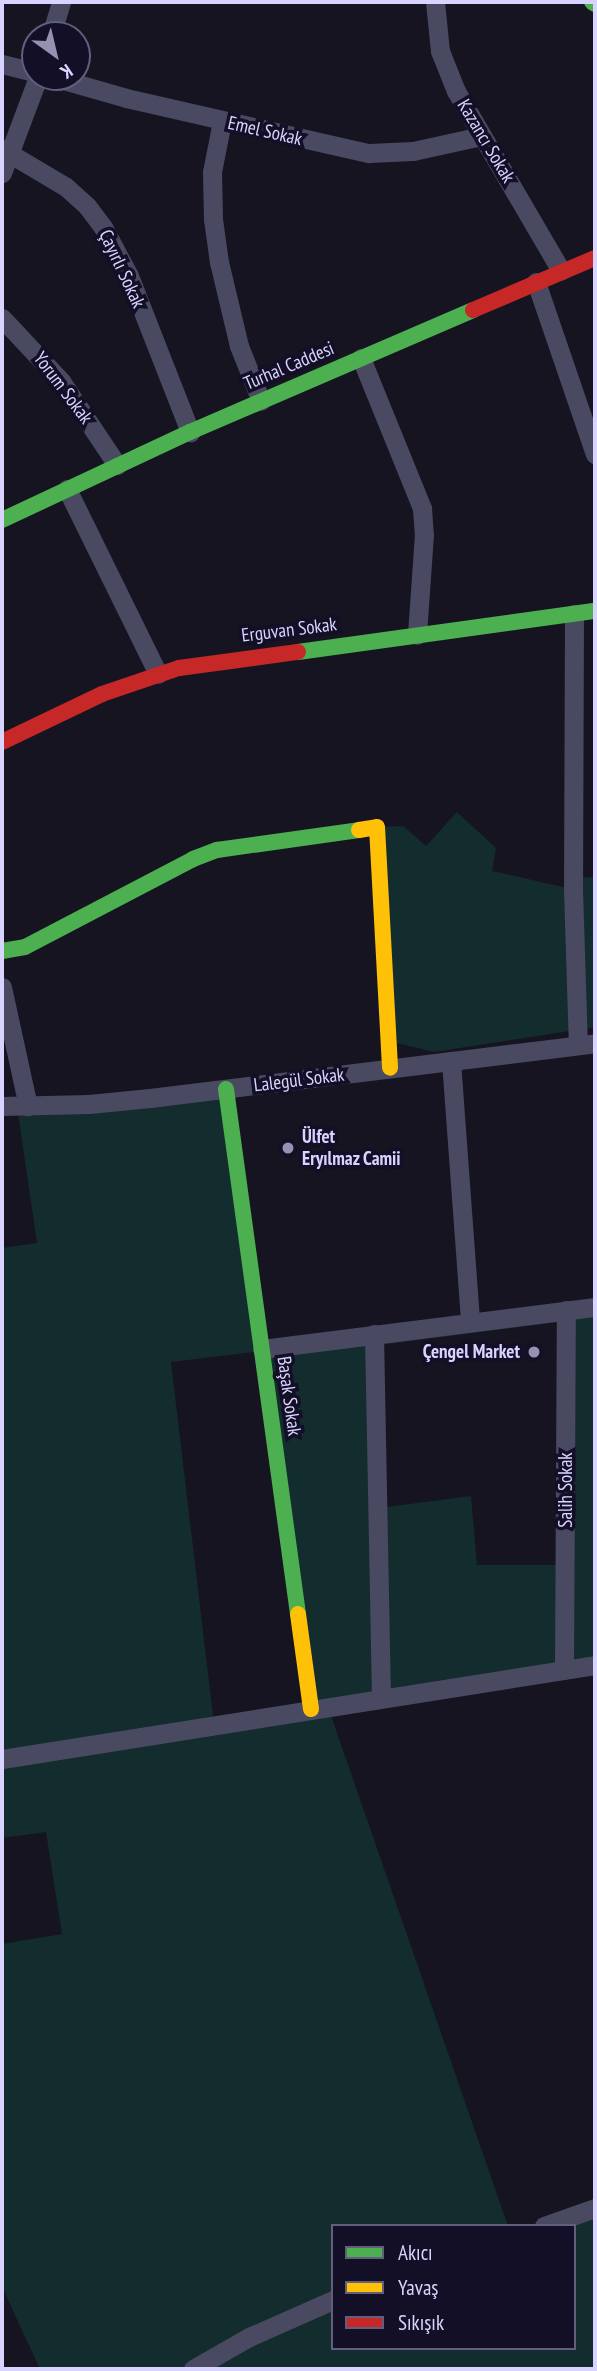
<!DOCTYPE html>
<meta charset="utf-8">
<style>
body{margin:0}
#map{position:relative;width:597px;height:2371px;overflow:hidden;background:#161421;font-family:"PT Sans Narrow",sans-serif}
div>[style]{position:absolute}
.green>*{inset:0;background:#132c2d}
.street>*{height:19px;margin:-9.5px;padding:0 9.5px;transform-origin:9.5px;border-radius:9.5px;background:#4a4962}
.fast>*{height:16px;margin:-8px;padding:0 8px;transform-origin:8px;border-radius:8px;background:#4caf50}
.slow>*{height:16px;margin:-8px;padding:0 8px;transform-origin:8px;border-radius:8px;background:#ffc107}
.jam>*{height:16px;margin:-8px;padding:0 8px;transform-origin:8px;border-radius:8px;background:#c62828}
.dots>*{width:19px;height:19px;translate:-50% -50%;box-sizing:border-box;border:4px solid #130f26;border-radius:50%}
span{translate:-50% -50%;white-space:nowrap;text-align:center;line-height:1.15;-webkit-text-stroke:7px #130f26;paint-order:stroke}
.street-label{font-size:19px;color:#d9d4ff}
.poi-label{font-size:19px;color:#d9d4ff;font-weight:700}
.left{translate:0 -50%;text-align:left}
.right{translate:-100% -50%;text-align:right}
.frame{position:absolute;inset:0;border:4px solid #d9d4ff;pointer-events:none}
.legend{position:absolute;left:331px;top:2224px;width:245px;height:126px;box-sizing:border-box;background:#130f26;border:2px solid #625e7d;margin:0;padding:9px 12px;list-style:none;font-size:21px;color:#d9d4ff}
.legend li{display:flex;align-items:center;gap:14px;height:35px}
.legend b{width:35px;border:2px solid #625e7d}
.north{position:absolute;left:21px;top:21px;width:70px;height:70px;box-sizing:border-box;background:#130f26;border:2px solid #625e7d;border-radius:50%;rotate:146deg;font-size:19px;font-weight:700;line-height:28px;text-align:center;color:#d9d4ff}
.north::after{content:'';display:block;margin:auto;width:24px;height:32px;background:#9591b1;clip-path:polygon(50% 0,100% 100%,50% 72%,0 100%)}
</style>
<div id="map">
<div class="green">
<div style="clip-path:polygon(457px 812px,496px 848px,492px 871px,572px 889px,573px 878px,595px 877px,595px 1027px,434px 1052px,397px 1043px,377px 827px,403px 826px,426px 846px)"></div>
<div style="clip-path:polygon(evenodd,226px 1089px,262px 1349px,595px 1308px,595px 1665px,328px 1707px,508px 2226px,333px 2226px,333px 2348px,574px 2348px,574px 2226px,544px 2226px,595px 2208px,595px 2369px,40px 2369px,2px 2287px,2px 1944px,62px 1934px,46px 1832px,2px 1838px,2px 1248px,37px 1243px,17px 1106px,226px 1089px,567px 1321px,566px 1565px,477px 1565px,471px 1496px,387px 1507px,380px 1345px,567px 1321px,226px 1089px,254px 1352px,310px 1709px,214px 1724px,171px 1362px,254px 1352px)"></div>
</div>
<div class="street">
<div style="left:435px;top:2px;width:49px;rotate:84.2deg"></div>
<div style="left:440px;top:51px;width:43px;rotate:68.2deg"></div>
<div style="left:456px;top:91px;width:208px;rotate:59.7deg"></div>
<div style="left:51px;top:35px;width:34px;rotate:-73deg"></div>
<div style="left:2px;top:64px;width:34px;rotate:14deg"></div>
<div style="left:53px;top:77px;width:76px;rotate:16deg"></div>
<div style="left:126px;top:98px;width:249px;rotate:12.8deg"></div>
<div style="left:369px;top:153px;width:44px;rotate:-2.6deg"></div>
<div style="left:413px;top:151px;width:70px;rotate:-12.4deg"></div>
<div style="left:222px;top:121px;width:52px;rotate:101.1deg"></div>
<div style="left:212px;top:172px;width:47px;rotate:88.8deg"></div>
<div style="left:213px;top:219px;width:43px;rotate:82.1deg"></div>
<div style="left:219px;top:262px;width:86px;rotate:76.6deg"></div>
<div style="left:239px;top:346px;width:59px;rotate:68.2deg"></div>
<div style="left:2px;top:149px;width:74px;rotate:30.7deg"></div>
<div style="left:66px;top:187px;width:28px;rotate:42deg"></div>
<div style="left:87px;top:206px;width:26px;rotate:53deg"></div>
<div style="left:103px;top:227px;width:55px;rotate:62deg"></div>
<div style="left:129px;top:276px;width:168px;rotate:68.6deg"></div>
<div style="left:2px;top:173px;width:103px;rotate:-69.4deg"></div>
<div style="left:536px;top:282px;width:182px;rotate:71.1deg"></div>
<div style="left:2px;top:318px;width:86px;rotate:46.9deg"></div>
<div style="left:61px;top:381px;width:101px;rotate:56.3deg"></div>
<div style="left:361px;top:358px;width:162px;rotate:67.9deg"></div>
<div style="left:422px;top:508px;width:26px;rotate:86deg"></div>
<div style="left:424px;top:534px;width:101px;rotate:94deg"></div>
<div style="left:67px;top:489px;width:206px;rotate:63.8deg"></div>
<div style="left:574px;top:614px;width:275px;rotate:90.2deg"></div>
<div style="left:573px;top:889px;width:156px;rotate:88.2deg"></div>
<div style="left:2px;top:987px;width:122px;rotate:77.7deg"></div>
<div style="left:451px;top:1061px;width:262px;rotate:85.8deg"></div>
<div style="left:2px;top:1106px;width:87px;rotate:-1.3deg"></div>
<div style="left:89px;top:1104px;width:61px;rotate:-5.6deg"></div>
<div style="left:150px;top:1098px;width:448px;rotate:-7deg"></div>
<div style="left:374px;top:1334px;width:363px;rotate:88.9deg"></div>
<div style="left:262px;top:1349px;width:336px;rotate:-7.2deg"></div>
<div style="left:564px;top:1670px;width:360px;rotate:-89.7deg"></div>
<div style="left:2px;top:1759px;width:600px;rotate:-9.01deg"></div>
<div style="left:544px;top:2226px;width:54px;rotate:-19.4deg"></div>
<div style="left:193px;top:2369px;width:64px;rotate:-29.7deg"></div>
<div style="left:249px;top:2337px;width:92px;rotate:-23.8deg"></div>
</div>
<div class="fast">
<div style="left:592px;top:2px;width:4px;rotate:34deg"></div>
<div style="left:2px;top:520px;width:208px;rotate:-25.1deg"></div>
<div style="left:190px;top:432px;width:308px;rotate:-23.3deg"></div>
<div style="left:298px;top:652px;width:300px;rotate:-7.9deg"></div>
<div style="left:2px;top:951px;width:23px;rotate:-10deg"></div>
<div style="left:25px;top:947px;width:190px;rotate:-27.6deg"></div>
<div style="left:193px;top:859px;width:26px;rotate:-21deg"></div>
<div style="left:217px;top:850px;width:143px;rotate:-8deg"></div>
<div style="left:226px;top:1089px;width:530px;rotate:82.19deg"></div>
</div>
<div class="slow">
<div style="left:359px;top:830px;width:18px;rotate:-9deg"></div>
<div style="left:377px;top:827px;width:241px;rotate:86.9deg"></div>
<div style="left:298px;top:1614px;width:96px;rotate:82.2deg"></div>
</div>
<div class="jam">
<div style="left:473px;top:310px;width:133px;rotate:-23.1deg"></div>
<div style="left:2px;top:742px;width:111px;rotate:-25.6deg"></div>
<div style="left:102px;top:694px;width:81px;rotate:-18.7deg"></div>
<div style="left:179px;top:668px;width:120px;rotate:-7.7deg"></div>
</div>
<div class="dots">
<div style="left:288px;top:1148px;background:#9591b1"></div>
<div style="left:534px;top:1352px;background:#9591b1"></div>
</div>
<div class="street-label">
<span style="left:265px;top:131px;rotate:13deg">Emel Sokak</span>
<span style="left:486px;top:141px;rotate:59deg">Kazancı Sokak</span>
<span style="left:122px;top:269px;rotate:65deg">Çayırlı Sokak</span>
<span style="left:289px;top:366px;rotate:-23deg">Turhal Caddesi</span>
<span style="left:63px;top:388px;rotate:53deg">Yorum Sokak</span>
<span style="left:289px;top:630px;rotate:-7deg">Erguvan Sokak</span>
<span style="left:299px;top:1080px;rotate:-7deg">Lalegül Sokak</span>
<span style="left:289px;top:1396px;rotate:82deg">Başak Sokak</span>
<span style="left:566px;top:1490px;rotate:-90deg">Salih Sokak</span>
</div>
<div class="poi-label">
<span class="left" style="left:302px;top:1148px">Ülfet<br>Eryılmaz Camii</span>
<span class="right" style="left:520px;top:1352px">Çengel Market</span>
</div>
<div class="frame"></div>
<ul class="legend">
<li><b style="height:9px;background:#4caf50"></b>Akıcı</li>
<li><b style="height:9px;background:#ffc107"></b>Yavaş</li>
<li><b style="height:9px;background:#c62828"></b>Sıkışık</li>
</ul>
<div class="north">K</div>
</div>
